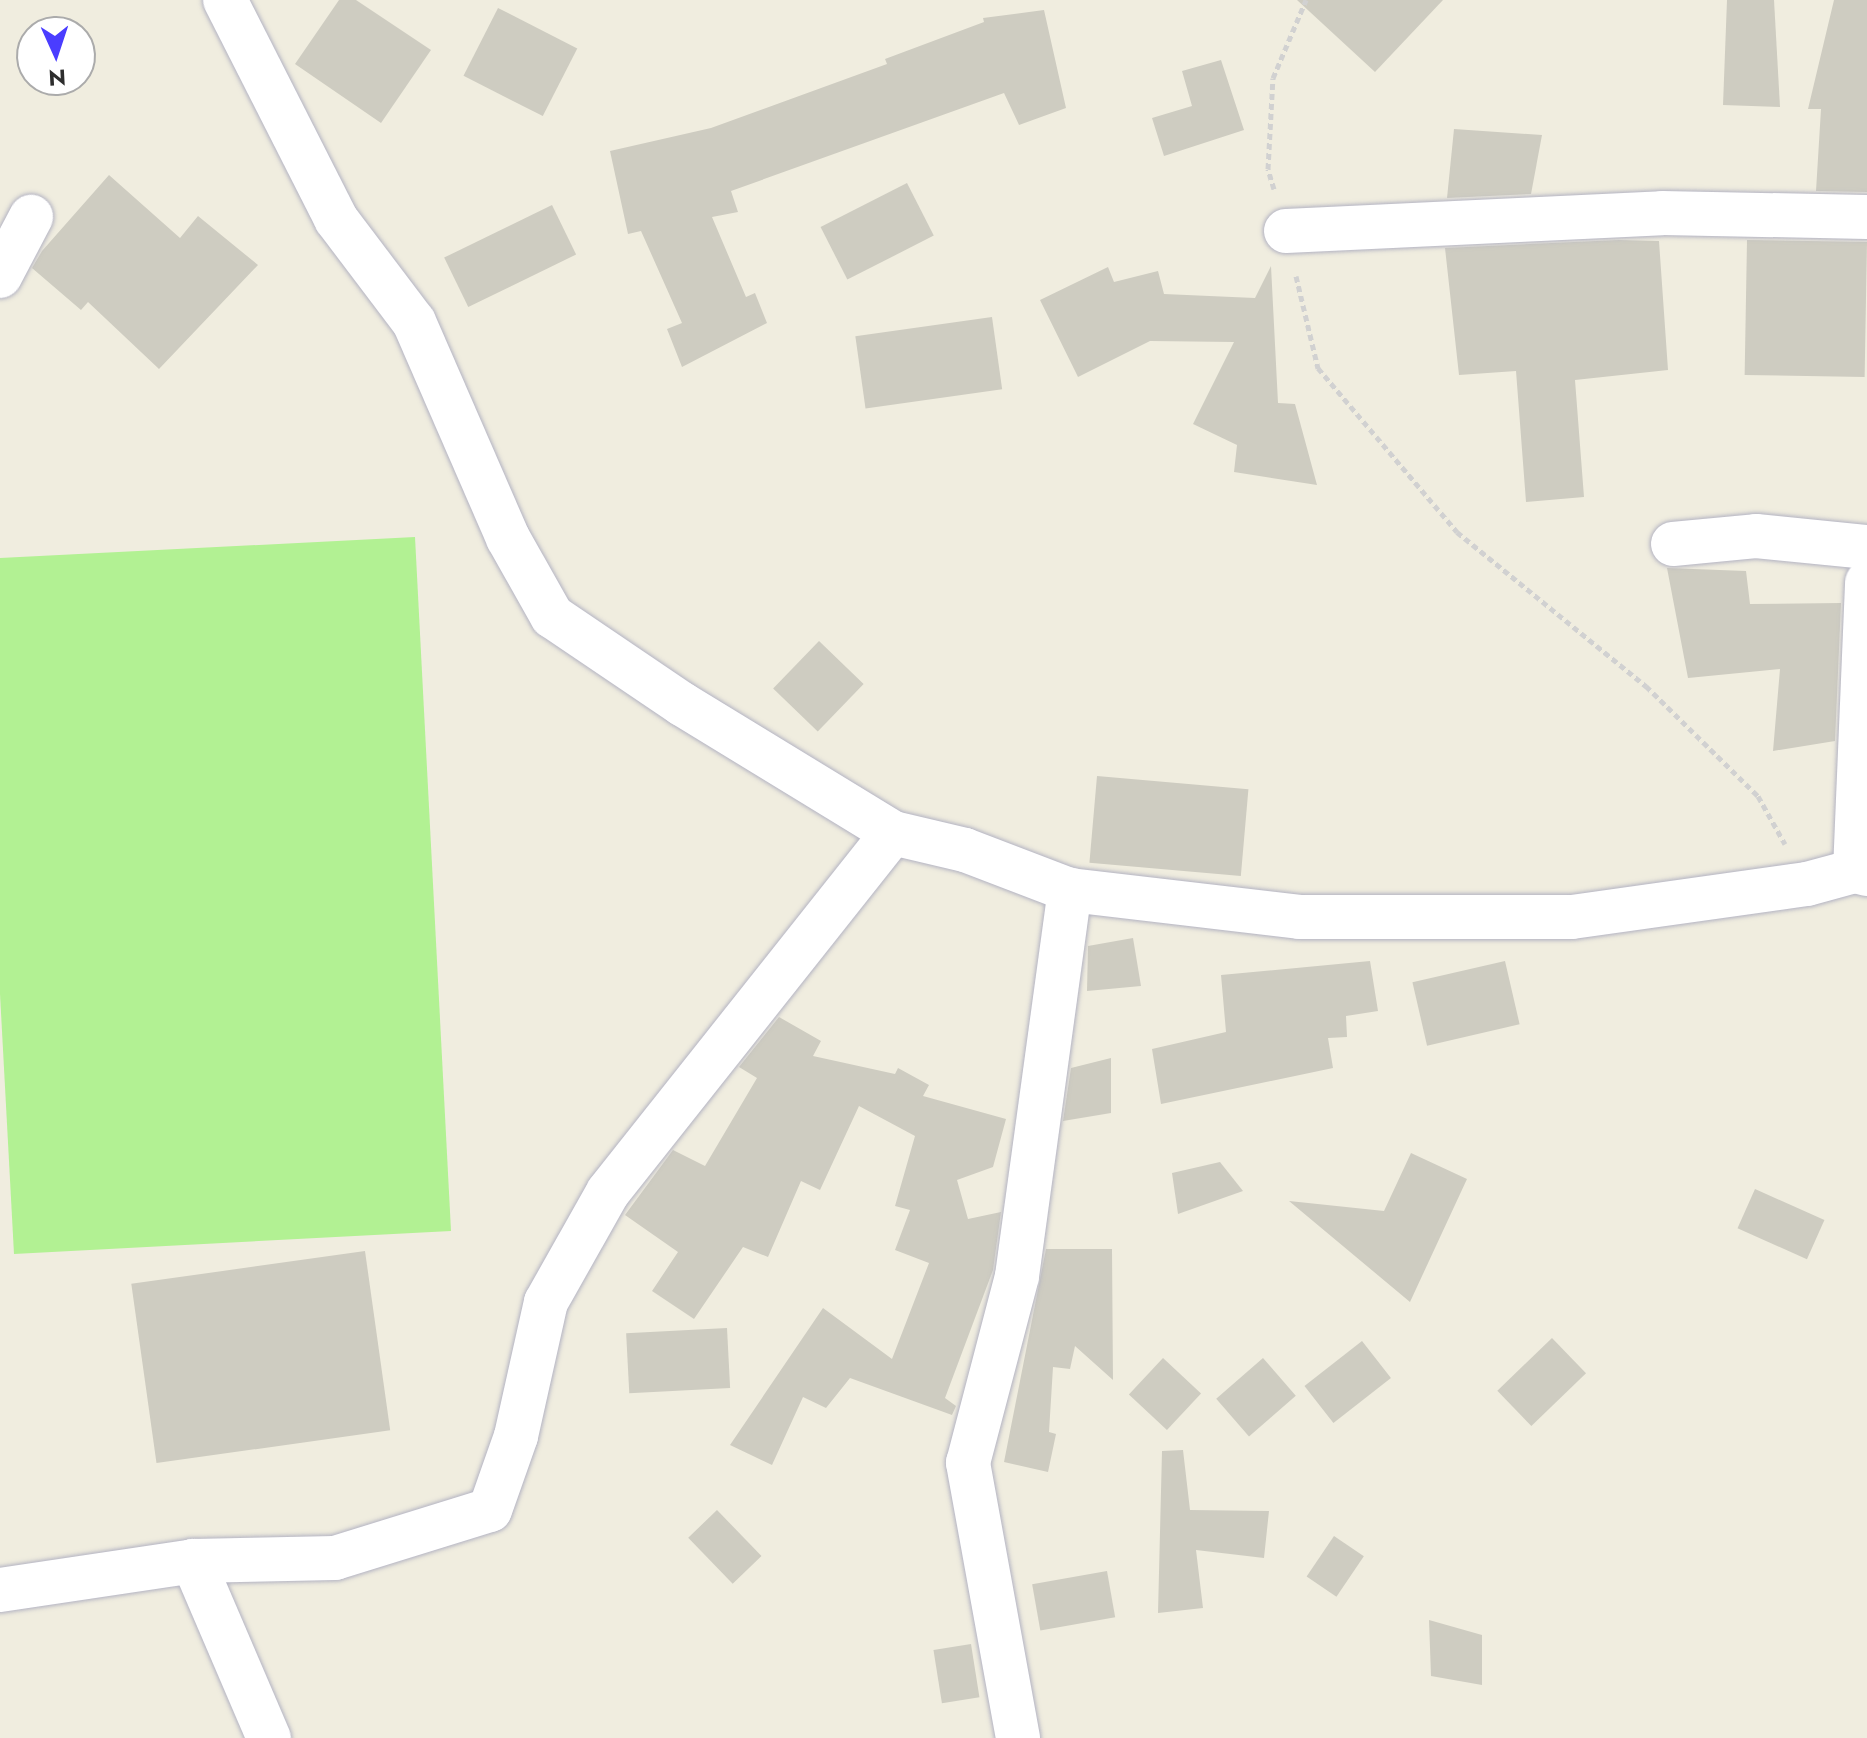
<!DOCTYPE html>
<style>
body{margin:0}
#map{position:relative;width:1867px;height:1738px;overflow:hidden;background:#f0eddf;font-family:Jost,sans-serif}
div>[style]{position:absolute}
.pitch>*{inset:0;background:#b2f193}
.building>*{inset:0;background:#ceccc1;transform-origin:0 0}
.path>*{height:5px;margin-top:-2.5px;transform-origin:0;background:repeating-linear-gradient(90deg,#d1d1d1 0 6px,transparent 0 10px)}
.roads{filter:drop-shadow(0 0 2px #b3b3c2) drop-shadow(0 0 2px #b3b3c2)}
.minor>*{height:44px;margin:-22px;padding:0 22px;transform-origin:22px;border-radius:22px;background:#fff}
span{translate:-50% -50%;white-space:nowrap;text-align:center;line-height:1.15;-webkit-text-stroke:8px #fff;paint-order:stroke}
.north{position:absolute;left:16px;top:16px;width:80px;height:80px;box-sizing:border-box;background:#fff;border:2px solid #ababab;border-radius:50%;rotate:177deg;font-size:22px;font-weight:700;line-height:32px;text-align:center;color:#2d2d2d}
.north::after{content:'';display:block;margin:auto;width:28px;height:36px;background:#4a3dff;clip-path:polygon(50% 0,100% 100%,50% 72%,0 100%)}
</style>
<div id="map">
<div class="pitch">
<div style="clip-path:polygon(415px 537px,451px 1231px,14px 1254px,0 994px,0 558px)"></div>
</div>
<div class="building">
<div style="clip-path:polygon(339px 0,356px 0,431px 50px,381px 123px,295px 64px)"></div>
<div style="clip-path:polygon(1297px 0,1443px 0,1375px 72px)"></div>
<div style="clip-path:polygon(1727px 0,1774px 0,1780px 107px,1723px 105px)"></div>
<div style="clip-path:polygon(1834px 0,1867px 0,1867px 192px,1816px 191px,1821px 109px,1808px 109px)"></div>
<div style="left:498px;top:8px;width:89px;height:76px;rotate:27deg"></div>
<div style="clip-path:polygon(1044px 10px,1066px 108px,1019px 125px,1004px 93px,731px 191px,738px 212px,712px 217px,746px 297px,755px 293px,767px 323px,682px 367px,667px 329px,682px 323px,641px 231px,628px 234px,610px 151px,711px 128px,887px 64px,885px 59px,984px 22px,983px 18px)"></div>
<div style="clip-path:polygon(1221px 60px,1244px 130px,1164px 156px,1152px 118px,1192px 106px,1182px 71px)"></div>
<div style="clip-path:polygon(1454px 129px,1542px 135px,1531px 194px,1447px 198px)"></div>
<div style="clip-path:polygon(109px 175px,180px 238px,198px 216px,258px 265px,159px 369px,88px 302px,81px 310px,32px 268px,42px 251px)"></div>
<div style="left:907px;top:183px;width:59px;height:97px;rotate:63deg"></div>
<div style="left:552px;top:205px;width:55px;height:120px;rotate:64deg"></div>
<div style="clip-path:polygon(1619px 240px,1659px 241px,1668px 370px,1575px 380px,1584px 497px,1526px 502px,1516px 371px,1459px 375px,1445px 248px)"></div>
<div style="left:1747px;top:240px;width:120px;height:135px;rotate:1deg"></div>
<div style="clip-path:polygon(1271px 266px,1278px 403px,1295px 404px,1317px 485px,1234px 472px,1237px 445px,1193px 424px,1234px 342px,1150px 341px,1078px 377px,1040px 300px,1108px 267px,1114px 282px,1158px 271px,1164px 294px,1255px 298px)"></div>
<div style="left:992px;top:317px;width:73px;height:138px;rotate:82deg"></div>
<div style="clip-path:polygon(1667px 568px,1746px 571px,1750px 604px,1841px 603px,1835px 741px,1773px 751px,1780px 669px,1688px 678px)"></div>
<div style="left:819px;top:641px;width:62px;height:66px;rotate:44deg"></div>
<div style="left:1097px;top:776px;width:152px;height:87px;rotate:5deg"></div>
<div style="clip-path:polygon(1133px 938px,1141px 986px,1087px 991px,1088px 946px)"></div>
<div style="clip-path:polygon(1370px 961px,1378px 1011px,1346px 1016px,1347px 1037px,1328px 1038px,1333px 1068px,1161px 1104px,1152px 1049px,1226px 1032px,1221px 975px)"></div>
<div style="left:1505px;top:961px;width:65px;height:95px;rotate:77deg"></div>
<div style="clip-path:polygon(779px 1017px,821px 1041px,813px 1056px,895px 1074px,898px 1068px,929px 1085px,923px 1096px,1006px 1119px,993px 1167px,957px 1180px,968px 1219px,1001px 1212px,993px 1270px,945px 1398px,956px 1406px,952px 1415px,850px 1378px,826px 1408px,803px 1397px,772px 1465px,730px 1445px,823px 1308px,892px 1359px,929px 1263px,895px 1250px,910px 1210px,895px 1206px,915px 1136px,859px 1106px,820px 1190px,801px 1181px,768px 1257px,743px 1247px,694px 1319px,652px 1291px,678px 1252px,625px 1215px,673px 1150px,705px 1166px,757px 1078px,739px 1067px)"></div>
<div style="clip-path:polygon(1111px 1058px,1111px 1113px,1063px 1121px,1071px 1068px)"></div>
<div style="clip-path:polygon(1411px 1153px,1467px 1179px,1410px 1302px,1289px 1201px,1384px 1211px)"></div>
<div style="clip-path:polygon(1220px 1162px,1243px 1191px,1178px 1214px,1172px 1173px)"></div>
<div style="left:1755px;top:1189px;width:76px;height:43px;rotate:24deg"></div>
<div style="clip-path:polygon(1046px 1249px,1112px 1249px,1113px 1380px,1075px 1346px,1070px 1369px,1053px 1367px,1049px 1432px,1056px 1434px,1048px 1472px,1004px 1462px)"></div>
<div style="left:365px;top:1251px;width:181px;height:236px;rotate:82deg"></div>
<div style="left:727px;top:1328px;width:60px;height:101px;rotate:87deg"></div>
<div style="left:1552px;top:1338px;width:49px;height:76px;rotate:46deg"></div>
<div style="left:1362px;top:1341px;width:47px;height:73px;rotate:52deg"></div>
<div style="left:1163px;top:1358px;width:52px;height:50px;rotate:43deg"></div>
<div style="left:1263px;top:1358px;width:50px;height:62px;rotate:49deg"></div>
<div style="clip-path:polygon(1183px 1450px,1190px 1510px,1269px 1511px,1264px 1558px,1196px 1550px,1203px 1608px,1158px 1613px,1162px 1451px)"></div>
<div style="left:717px;top:1510px;width:64px;height:40px;rotate:46deg"></div>
<div style="left:1334px;top:1536px;width:36px;height:49px;rotate:34deg"></div>
<div style="left:1107px;top:1571px;width:47px;height:76px;rotate:80deg"></div>
<div style="clip-path:polygon(1429px 1620px,1482px 1635px,1482px 1685px,1431px 1676px)"></div>
<div style="left:971px;top:1644px;width:54px;height:38px;rotate:81deg"></div>
</div>
<div class="path">
<div style="left:1274px;top:189px;width:21px;rotate:-107deg"></div>
<div style="left:1268px;top:169px;width:91px;rotate:-86.9deg"></div>
<div style="left:1273px;top:78px;width:85px;rotate:-67.1deg"></div>
<div style="left:1296px;top:276px;width:95px;rotate:76.6deg"></div>
<div style="left:1318px;top:368px;width:215px;rotate:49.7deg"></div>
<div style="left:1457px;top:532px;width:244px;rotate:39.2deg"></div>
<div style="left:1646px;top:686px;width:157px;rotate:44.5deg"></div>
<div style="left:1758px;top:796px;width:55px;rotate:60.6deg"></div>
</div>
<div class="roads">
<div class="minor">
<div style="left:225px;top:0;width:246px;rotate:63.1deg"></div>
<div style="left:336px;top:219px;width:129px;rotate:52.9deg"></div>
<div style="left:414px;top:322px;width:236px;rotate:66.5deg"></div>
<div style="left:508px;top:538px;width:90px;rotate:60.6deg"></div>
<div style="left:552px;top:616px;width:157px;rotate:34.1deg"></div>
<div style="left:682px;top:704px;width:247px;rotate:31.4deg"></div>
<div style="left:893px;top:833px;width:74px;rotate:13.3deg"></div>
<div style="left:965px;top:850px;width:112px;rotate:20.9deg"></div>
<div style="left:1070px;top:890px;width:231px;rotate:6.7deg"></div>
<div style="left:1299px;top:917px;width:273px"></div>
<div style="left:1572px;top:917px;width:237px;rotate:-8deg"></div>
<div style="left:1807px;top:884px;width:50px;rotate:-15.2deg"></div>
<div style="left:1855px;top:871px;width:12px;rotate:14deg"></div>
<div style="left:1286px;top:231px;width:376px;rotate:-2.7deg"></div>
<div style="left:1662px;top:213px;width:205px;rotate:1.1deg"></div>
<div style="left:0;top:276px;width:67px;rotate:-62.3deg"></div>
<div style="left:1673px;top:544px;width:83px;rotate:-5.5deg"></div>
<div style="left:1756px;top:536px;width:112px;rotate:5.7deg"></div>
<div style="left:1855px;top:871px;width:289px;rotate:-87.6deg"></div>
<div style="left:193px;top:1561px;width:193px;rotate:66.8deg"></div>
<div style="left:0;top:1590px;width:195px;rotate:-8.5deg"></div>
<div style="left:193px;top:1561px;width:142px;rotate:-1.2deg"></div>
<div style="left:335px;top:1558px;width:162px;rotate:-17.2deg"></div>
<div style="left:490px;top:1510px;width:78px;rotate:-70.6deg"></div>
<div style="left:516px;top:1436px;width:137px;rotate:-77.4deg"></div>
<div style="left:546px;top:1302px;width:126px;rotate:-60.6deg"></div>
<div style="left:608px;top:1192px;width:458px;rotate:-51.6deg"></div>
<div style="left:1018px;top:1738px;width:280px;rotate:-100.3deg"></div>
<div style="left:968px;top:1463px;width:193px;rotate:-75.3deg"></div>
<div style="left:1017px;top:1276px;width:390px;rotate:-82.2deg"></div>
</div>
</div>
<div class="north">N</div>
</div>
